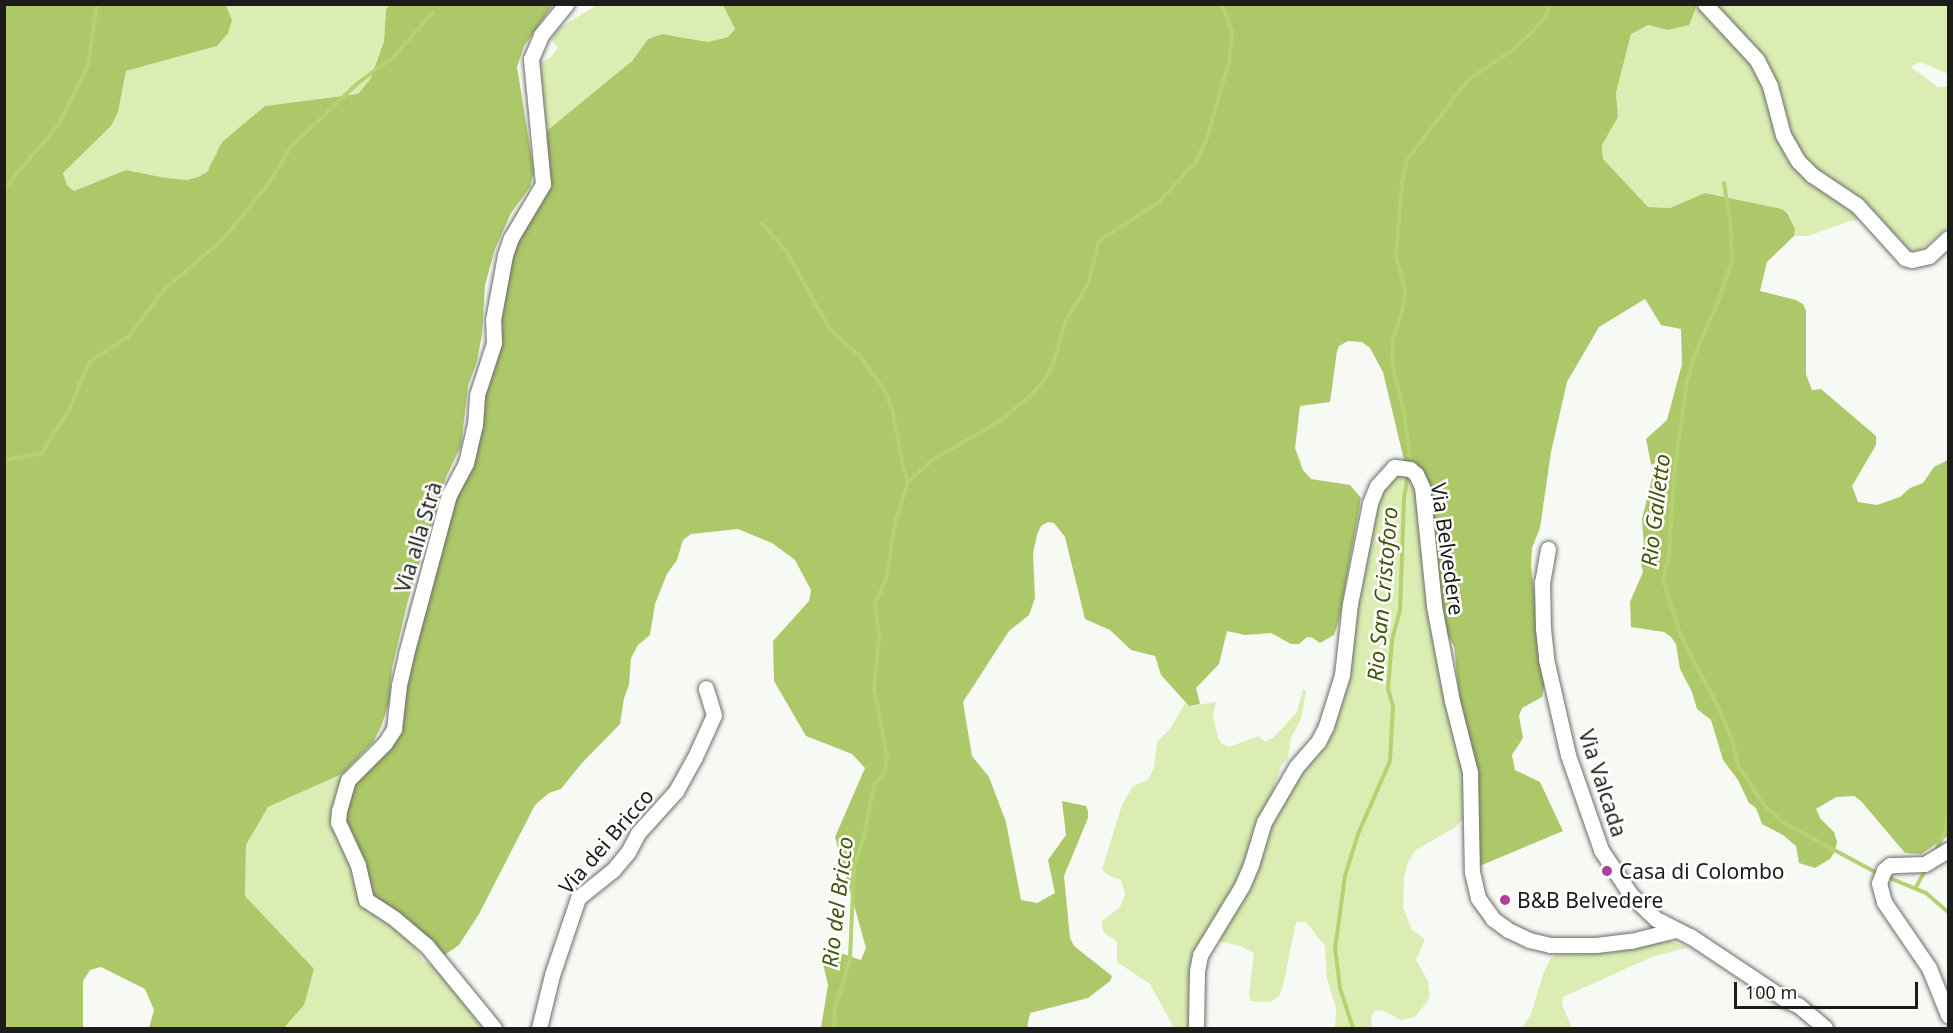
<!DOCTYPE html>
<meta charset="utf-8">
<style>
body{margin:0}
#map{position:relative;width:1953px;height:1033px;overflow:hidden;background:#f7f9f4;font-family:"Noto Sans",sans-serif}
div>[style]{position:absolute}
.green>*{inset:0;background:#dbedb2}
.forest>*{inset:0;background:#adc868}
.stream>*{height:4px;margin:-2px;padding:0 2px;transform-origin:2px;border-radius:2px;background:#b6d171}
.roads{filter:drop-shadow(0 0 2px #6b6d69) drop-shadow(0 0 2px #6b6d69)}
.minor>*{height:15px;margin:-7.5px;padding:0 7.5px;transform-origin:7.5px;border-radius:7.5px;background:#fff}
.dots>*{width:16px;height:16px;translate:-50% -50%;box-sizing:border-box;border:3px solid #fff;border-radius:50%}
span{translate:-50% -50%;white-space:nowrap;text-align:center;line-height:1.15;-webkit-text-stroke:5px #fff;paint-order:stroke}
.street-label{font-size:21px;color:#1c1d1b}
.poi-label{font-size:21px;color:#1c1d1b}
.left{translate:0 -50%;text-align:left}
.water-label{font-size:22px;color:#46560f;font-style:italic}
.frame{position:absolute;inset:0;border:6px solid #1c1d1b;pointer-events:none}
.scale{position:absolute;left:1734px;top:982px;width:184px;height:27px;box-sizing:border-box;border:3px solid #1c1d1b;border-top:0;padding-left:8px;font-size:18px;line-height:21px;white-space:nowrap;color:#1c1d1b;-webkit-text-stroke:4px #fff;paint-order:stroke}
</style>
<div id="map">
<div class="green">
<div style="clip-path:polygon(226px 5px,389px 5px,386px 10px,384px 41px,371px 78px,358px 94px,265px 106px,222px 142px,207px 172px,198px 177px,187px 180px,166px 178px,126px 170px,74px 191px,67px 185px,63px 173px,111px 126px,118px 112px,126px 71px,217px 46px,232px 20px)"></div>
<div style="clip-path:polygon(597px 5px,723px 5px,735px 29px,728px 37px,708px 42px,662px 34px,648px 39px,632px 61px,549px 129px,545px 137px,536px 55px,542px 62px,551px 57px,558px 48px,551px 39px,558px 29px)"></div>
<div style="clip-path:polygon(1701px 5px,1948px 5px,1948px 74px,1920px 62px,1911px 67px,1938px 87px,1948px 87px,1948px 227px,1919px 251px,1907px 249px,1878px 217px,1850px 221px,1808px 236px,1794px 236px,1795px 229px,1789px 214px,1782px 209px,1705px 193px,1670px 208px,1648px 207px,1607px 166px,1603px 159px,1602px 145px,1618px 117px,1616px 93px,1631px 34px,1648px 25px,1667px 30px)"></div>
<div style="clip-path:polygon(1404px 474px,1414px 479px,1467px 780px,1465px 818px,1454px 828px,1416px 850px,1408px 862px,1404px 877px,1403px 908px,1412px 930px,1425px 939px,1416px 960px,1428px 981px,1430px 997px,1426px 1003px,1415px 1017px,1401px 1020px,1382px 1010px,1375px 1011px,1371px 1017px,1372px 1028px,1335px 1028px,1336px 1008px,1327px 979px,1325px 946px,1306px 922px,1297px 922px,1295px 927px,1283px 986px,1279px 996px,1270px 1002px,1251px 1001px,1249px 994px,1254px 953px,1240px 946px,1214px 940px,1263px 834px,1298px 772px,1318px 751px,1372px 512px,1387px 483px)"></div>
<div style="clip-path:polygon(1303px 689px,1306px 691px,1301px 719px,1291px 738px,1288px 758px,1281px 766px,1269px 803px,1253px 828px,1251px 846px,1235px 886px,1208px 932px,1192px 1028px,1174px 1028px,1150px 984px,1117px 962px,1117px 941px,1105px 934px,1102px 927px,1102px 921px,1120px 907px,1125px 894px,1121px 880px,1108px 875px,1102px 869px,1122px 805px,1133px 786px,1148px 780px,1154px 767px,1157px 742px,1170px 729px,1185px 703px,1189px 706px,1216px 702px,1213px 716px,1218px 738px,1222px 744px,1229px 747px,1259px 736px,1265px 742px,1274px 737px,1297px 712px)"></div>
<div style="clip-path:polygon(342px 774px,333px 808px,333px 829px,353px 871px,360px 900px,369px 911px,412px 941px,423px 961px,436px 966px,466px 1004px,481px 1028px,284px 1028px,304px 1005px,272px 927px,245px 896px,246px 845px,268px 807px)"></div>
<div style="clip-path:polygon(1668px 941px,1689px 947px,1652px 957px,1563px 997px,1562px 1004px,1572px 1028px,1522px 1028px,1531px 1014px,1544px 972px,1550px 959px,1556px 955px,1611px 952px)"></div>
</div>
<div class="forest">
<div style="clip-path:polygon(5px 4px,226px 5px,232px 20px,228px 33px,217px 46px,126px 71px,118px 112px,111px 126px,63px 173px,67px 185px,74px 191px,126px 170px,166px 178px,187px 180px,198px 177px,207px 172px,222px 142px,265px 106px,358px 94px,371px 78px,384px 41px,386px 10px,389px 5px,553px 5px,524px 46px,517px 67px,534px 172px,530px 187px,511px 213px,495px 249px,485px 285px,482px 334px,477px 361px,468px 386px,461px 446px,446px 477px,408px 600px,392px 668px,389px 703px,381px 727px,373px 742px,342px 774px,268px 807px,246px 845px,245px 896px,314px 969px,304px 1005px,284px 1028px,149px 1028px,154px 1010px,145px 989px,101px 967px,90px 970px,83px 981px,83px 1028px,5px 1028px)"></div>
<div style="clip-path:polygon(723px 5px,1697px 5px,1689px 25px,1667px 30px,1648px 25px,1631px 34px,1616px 93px,1618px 117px,1602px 145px,1603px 159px,1648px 207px,1670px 208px,1705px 193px,1782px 209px,1788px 214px,1795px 229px,1794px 236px,1767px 262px,1760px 291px,1796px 300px,1803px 304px,1806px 311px,1806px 374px,1812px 390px,1821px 389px,1876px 436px,1876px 445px,1852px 486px,1858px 502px,1877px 505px,1900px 497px,1910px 488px,1923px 483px,1934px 467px,1948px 460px,1948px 836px,1921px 854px,1905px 853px,1861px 801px,1854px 796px,1836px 797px,1816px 809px,1820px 818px,1834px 832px,1837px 842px,1835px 851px,1830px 859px,1815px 868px,1799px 863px,1796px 846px,1783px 835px,1762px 824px,1756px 808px,1749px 803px,1738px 780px,1723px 760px,1711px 720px,1697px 709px,1692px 692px,1680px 669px,1676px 644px,1671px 637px,1664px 632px,1631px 627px,1630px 602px,1643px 572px,1641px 564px,1644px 546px,1642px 519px,1653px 474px,1646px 439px,1667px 420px,1682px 364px,1681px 329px,1661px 325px,1645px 299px,1599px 327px,1567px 382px,1551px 452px,1540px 528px,1532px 548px,1531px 566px,1545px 682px,1542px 697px,1522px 708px,1519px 716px,1523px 738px,1512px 755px,1515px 770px,1540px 782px,1563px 831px,1477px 867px,1454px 646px,1445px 631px,1424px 478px,1404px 460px,1383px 372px,1370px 348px,1362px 342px,1348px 341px,1339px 346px,1337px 351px,1330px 402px,1300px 406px,1295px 448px,1303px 470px,1311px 479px,1350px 485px,1361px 498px,1339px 621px,1334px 635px,1320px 643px,1313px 638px,1307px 637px,1299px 644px,1291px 644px,1271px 633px,1245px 635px,1227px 631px,1219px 664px,1196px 688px,1200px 704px,1189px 706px,1161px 675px,1155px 656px,1131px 650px,1110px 630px,1085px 619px,1065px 537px,1054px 523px,1048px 522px,1041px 526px,1037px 535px,1033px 554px,1035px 598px,1029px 615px,1009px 631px,963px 702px,972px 756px,989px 777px,1006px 822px,1021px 900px,1037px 903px,1055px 893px,1048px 860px,1066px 835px,1062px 801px,1086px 806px,1088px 811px,1088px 818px,1064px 876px,1070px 938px,1074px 946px,1112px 976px,1110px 981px,1088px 998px,1030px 1013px,1027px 1028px,821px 1028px,828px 985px,821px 955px,829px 949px,861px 960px,866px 948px,835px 837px,865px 768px,852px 754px,806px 736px,774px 681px,773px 641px,809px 601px,811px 590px,795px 560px,772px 543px,738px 529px,691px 534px,683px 540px,677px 560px,667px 574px,655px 604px,650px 635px,638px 645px,631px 658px,629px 685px,624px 698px,620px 724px,581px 764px,561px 789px,549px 793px,535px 805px,479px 914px,459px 945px,443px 956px,373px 899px,344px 821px,347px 804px,357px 781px,389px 746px,482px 396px,516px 240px,545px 192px,545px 137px,549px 129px,632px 61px,648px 39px,662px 34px,708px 42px,728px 37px,735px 29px)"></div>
</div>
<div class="stream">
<div style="left:1724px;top:183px;width:47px;rotate:81.3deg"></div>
<div style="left:1731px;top:229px;width:32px;rotate:88deg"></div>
<div style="left:1732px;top:261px;width:43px;rotate:108.9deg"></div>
<div style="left:1718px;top:302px;width:62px;rotate:113.7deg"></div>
<div style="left:1693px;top:359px;width:28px;rotate:105deg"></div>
<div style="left:1686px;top:386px;width:91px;rotate:97.6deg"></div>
<div style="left:1674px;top:476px;width:78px;rotate:93.7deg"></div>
<div style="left:1669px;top:554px;width:27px;rotate:103deg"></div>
<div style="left:1663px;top:580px;width:59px;rotate:72.2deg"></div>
<div style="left:1681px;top:636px;width:82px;rotate:62.5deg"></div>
<div style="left:1719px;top:709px;width:36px;rotate:67deg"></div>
<div style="left:1733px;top:742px;width:26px;rotate:77deg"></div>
<div style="left:1739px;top:767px;width:44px;rotate:57deg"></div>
<div style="left:1763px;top:804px;width:28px;rotate:42deg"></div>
<div style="left:1784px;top:823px;width:103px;rotate:28.3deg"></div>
<div style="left:4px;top:189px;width:84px;rotate:-49.8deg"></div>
<div style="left:58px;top:125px;width:67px;rotate:-63.4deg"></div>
<div style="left:88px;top:65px;width:62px;rotate:-81.6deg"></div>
<div style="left:762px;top:224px;width:38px;rotate:48deg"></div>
<div style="left:787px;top:252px;width:89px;rotate:61.1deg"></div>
<div style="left:830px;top:330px;width:40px;rotate:41deg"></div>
<div style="left:860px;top:356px;width:43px;rotate:54.5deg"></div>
<div style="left:885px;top:391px;width:22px;rotate:69deg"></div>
<div style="left:893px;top:412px;width:55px;rotate:79.5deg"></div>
<div style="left:903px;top:466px;width:17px;rotate:73deg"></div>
<div style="left:908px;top:482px;width:43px;rotate:107.6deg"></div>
<div style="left:895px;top:523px;width:57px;rotate:99.1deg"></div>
<div style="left:886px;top:579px;width:27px;rotate:114deg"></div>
<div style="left:875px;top:604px;width:35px;rotate:83deg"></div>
<div style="left:879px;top:639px;width:49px;rotate:95.8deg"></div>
<div style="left:874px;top:688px;width:70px;rotate:79.3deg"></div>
<div style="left:887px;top:757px;width:13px;rotate:99deg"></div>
<div style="left:885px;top:770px;width:19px;rotate:125deg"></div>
<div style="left:874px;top:786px;width:55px;rotate:101.5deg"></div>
<div style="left:863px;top:840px;width:28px;rotate:108deg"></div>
<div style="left:854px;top:867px;width:93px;rotate:92.5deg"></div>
<div style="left:850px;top:960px;width:50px;rotate:107.4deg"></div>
<div style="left:835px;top:1008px;width:20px;rotate:93deg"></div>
<div style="left:1410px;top:458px;width:47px;rotate:-97.3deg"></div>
<div style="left:1404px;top:411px;width:38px;rotate:-105deg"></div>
<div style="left:1394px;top:374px;width:18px;rotate:-96deg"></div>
<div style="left:1392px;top:356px;width:17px;rotate:-87deg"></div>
<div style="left:1393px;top:339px;width:33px;rotate:-72deg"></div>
<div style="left:1403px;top:308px;width:19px;rotate:-84deg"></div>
<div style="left:1405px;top:289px;width:33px;rotate:-106deg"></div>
<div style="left:1396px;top:257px;width:75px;rotate:-85.4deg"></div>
<div style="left:1402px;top:182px;width:23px;rotate:-77deg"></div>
<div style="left:1407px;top:160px;width:101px;rotate:-52.7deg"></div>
<div style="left:1468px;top:80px;width:55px;rotate:-34deg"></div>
<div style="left:1514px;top:49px;width:23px;rotate:-43deg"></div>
<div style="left:1531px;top:33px;width:21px;rotate:-47deg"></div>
<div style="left:1545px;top:18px;width:15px;rotate:-70deg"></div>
<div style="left:4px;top:460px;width:39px;rotate:-10deg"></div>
<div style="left:42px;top:453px;width:53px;rotate:-58.1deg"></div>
<div style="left:70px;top:408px;width:50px;rotate:-67.6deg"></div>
<div style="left:89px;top:362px;width:46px;rotate:-32.7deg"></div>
<div style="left:128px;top:337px;width:61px;rotate:-52.4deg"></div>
<div style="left:165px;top:289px;width:77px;rotate:-40.8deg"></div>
<div style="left:223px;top:239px;width:67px;rotate:-50.4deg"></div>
<div style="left:266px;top:187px;width:47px;rotate:-58deg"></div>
<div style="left:291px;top:147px;width:93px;rotate:-43.7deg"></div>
<div style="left:358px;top:83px;width:42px;rotate:-36.3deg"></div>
<div style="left:392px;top:58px;width:61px;rotate:-47.7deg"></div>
<div style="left:908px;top:482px;width:31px;rotate:-42deg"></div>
<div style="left:931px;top:461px;width:83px;rotate:-30.3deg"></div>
<div style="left:1003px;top:419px;width:38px;rotate:-41deg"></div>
<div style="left:1032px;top:394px;width:23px;rotate:-50deg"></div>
<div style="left:1047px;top:376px;width:17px;rotate:-65deg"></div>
<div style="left:1054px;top:361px;width:41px;rotate:-74.2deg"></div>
<div style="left:1065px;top:322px;width:44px;rotate:-58.8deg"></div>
<div style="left:1088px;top:284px;width:44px;rotate:-75.7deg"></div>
<div style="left:1099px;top:241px;width:73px;rotate:-33.3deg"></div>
<div style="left:1160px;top:201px;width:52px;rotate:-47.4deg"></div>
<div style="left:1195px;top:163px;width:28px;rotate:-64deg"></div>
<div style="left:1207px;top:138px;width:79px;rotate:-73.9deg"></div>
<div style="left:1229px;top:62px;width:30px;rotate:-84deg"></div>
<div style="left:1232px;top:32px;width:30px;rotate:-110deg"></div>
<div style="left:1935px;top:852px;width:22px;rotate:-63deg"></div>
<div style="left:1945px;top:832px;width:16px;rotate:-79deg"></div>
<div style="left:1885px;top:876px;width:44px;rotate:22.5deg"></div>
<div style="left:1926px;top:893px;width:29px;rotate:41deg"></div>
<div style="left:1916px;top:887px;width:21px;rotate:-61deg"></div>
<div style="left:1353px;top:1028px;width:42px;rotate:-108deg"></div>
<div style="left:1340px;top:988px;width:39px;rotate:-97deg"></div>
<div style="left:1335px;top:949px;width:74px;rotate:-82.2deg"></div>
<div style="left:1345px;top:876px;width:44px;rotate:-72.8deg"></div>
<div style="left:1358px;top:834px;width:80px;rotate:-66.3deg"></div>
<div style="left:1390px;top:761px;width:55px;rotate:-86.9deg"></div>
<div style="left:1393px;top:706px;width:18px;rotate:-106deg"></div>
<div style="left:1388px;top:689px;width:49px;rotate:-85.3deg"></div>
<div style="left:1392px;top:640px;width:31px;rotate:-75deg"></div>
<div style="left:1400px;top:610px;width:111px;rotate:-87.9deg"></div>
<div style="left:1404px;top:499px;width:24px;rotate:-81deg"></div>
</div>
<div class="roads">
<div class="minor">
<div style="left:1705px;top:4px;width:76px;rotate:47.1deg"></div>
<div style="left:1757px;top:60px;width:29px;rotate:63deg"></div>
<div style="left:1770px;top:86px;width:51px;rotate:75.1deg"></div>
<div style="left:1783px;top:135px;width:30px;rotate:60deg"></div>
<div style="left:1798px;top:161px;width:20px;rotate:45deg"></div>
<div style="left:1812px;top:175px;width:54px;rotate:33.7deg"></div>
<div style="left:1857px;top:205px;width:72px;rotate:47.8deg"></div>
<div style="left:1905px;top:258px;width:7px;rotate:16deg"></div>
<div style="left:1912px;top:260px;width:17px;rotate:-13deg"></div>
<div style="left:1929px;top:256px;width:26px;rotate:-43deg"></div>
<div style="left:1548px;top:549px;width:34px;rotate:100deg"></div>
<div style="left:1542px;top:582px;width:46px;rotate:88.8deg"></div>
<div style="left:1543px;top:628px;width:31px;rotate:84deg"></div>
<div style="left:1546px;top:659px;width:98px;rotate:77.1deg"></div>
<div style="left:1568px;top:755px;width:101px;rotate:70.8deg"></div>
<div style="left:1601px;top:850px;width:54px;rotate:56.3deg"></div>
<div style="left:1631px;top:895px;width:35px;rotate:44deg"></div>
<div style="left:1656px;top:919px;width:38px;rotate:27deg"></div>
<div style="left:1690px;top:936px;width:115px;rotate:33.7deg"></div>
<div style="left:1786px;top:1000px;width:13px;rotate:23deg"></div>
<div style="left:1798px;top:1005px;width:35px;rotate:40deg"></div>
<div style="left:1948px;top:850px;width:27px;rotate:149deg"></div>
<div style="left:1925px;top:864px;width:35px;rotate:178deg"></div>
<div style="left:1890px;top:865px;width:8px;rotate:140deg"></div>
<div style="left:1884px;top:870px;width:14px;rotate:111deg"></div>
<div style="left:1879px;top:883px;width:20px;rotate:75deg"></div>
<div style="left:1884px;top:902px;width:80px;rotate:55.7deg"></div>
<div style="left:1929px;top:968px;width:51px;rotate:68deg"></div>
<div style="left:494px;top:1028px;width:106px;rotate:-129.3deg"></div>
<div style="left:427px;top:946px;width:43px;rotate:-139.7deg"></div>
<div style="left:394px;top:918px;width:33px;rotate:-147deg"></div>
<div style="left:366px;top:900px;width:36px;rotate:-103deg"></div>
<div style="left:358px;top:865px;width:47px;rotate:-114.9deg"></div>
<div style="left:338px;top:822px;width:11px;rotate:-85deg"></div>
<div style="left:339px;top:811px;width:32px;rotate:-74deg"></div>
<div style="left:348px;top:780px;width:52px;rotate:-45deg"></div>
<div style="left:385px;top:743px;width:17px;rotate:-57deg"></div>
<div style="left:394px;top:729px;width:44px;rotate:-83.5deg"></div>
<div style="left:399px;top:685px;width:32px;rotate:-77deg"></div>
<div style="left:406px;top:654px;width:165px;rotate:-74.9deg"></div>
<div style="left:449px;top:495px;width:36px;rotate:-62deg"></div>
<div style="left:466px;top:463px;width:39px;rotate:-77deg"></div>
<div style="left:475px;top:425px;width:30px;rotate:-86deg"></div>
<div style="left:477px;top:395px;width:55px;rotate:-71.9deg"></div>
<div style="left:494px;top:343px;width:23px;rotate:-92deg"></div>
<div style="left:493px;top:320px;width:66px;rotate:-79.5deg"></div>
<div style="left:505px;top:255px;width:18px;rotate:-71deg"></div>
<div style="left:511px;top:238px;width:63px;rotate:-59.3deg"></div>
<div style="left:543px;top:184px;width:126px;rotate:-95.5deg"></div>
<div style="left:531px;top:59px;width:26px;rotate:-67deg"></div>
<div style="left:541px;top:35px;width:40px;rotate:-51deg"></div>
<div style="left:539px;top:1028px;width:55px;rotate:-76.2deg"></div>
<div style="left:552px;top:975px;width:81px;rotate:-71.3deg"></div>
<div style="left:578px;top:898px;width:45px;rotate:-38.7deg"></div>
<div style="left:613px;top:870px;width:23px;rotate:-50deg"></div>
<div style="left:628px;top:852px;width:21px;rotate:-62deg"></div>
<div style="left:638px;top:833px;width:57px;rotate:-47.9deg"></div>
<div style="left:676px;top:791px;width:37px;rotate:-61deg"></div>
<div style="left:694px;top:759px;width:48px;rotate:-65.6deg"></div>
<div style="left:714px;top:715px;width:28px;rotate:-107deg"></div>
<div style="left:1196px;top:1028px;width:57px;rotate:-89deg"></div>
<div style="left:1197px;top:971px;width:16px;rotate:-79deg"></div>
<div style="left:1200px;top:955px;width:81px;rotate:-58.7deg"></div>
<div style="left:1242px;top:886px;width:23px;rotate:-67deg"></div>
<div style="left:1251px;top:865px;width:45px;rotate:-73.2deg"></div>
<div style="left:1264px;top:822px;width:64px;rotate:-59.8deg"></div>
<div style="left:1296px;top:767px;width:33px;rotate:-49deg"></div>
<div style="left:1318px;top:742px;width:18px;rotate:-63deg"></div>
<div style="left:1326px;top:726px;width:53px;rotate:-72.6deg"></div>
<div style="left:1342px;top:675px;width:71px;rotate:-83.6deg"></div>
<div style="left:1350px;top:604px;width:103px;rotate:-78.8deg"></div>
<div style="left:1370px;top:503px;width:18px;rotate:-68deg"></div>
<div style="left:1377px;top:486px;width:25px;rotate:-48deg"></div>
<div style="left:1394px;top:467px;width:16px;rotate:7deg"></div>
<div style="left:1410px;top:469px;width:8px;rotate:40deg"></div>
<div style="left:1416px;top:474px;width:14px;rotate:65deg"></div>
<div style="left:1422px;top:487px;width:120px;rotate:84.2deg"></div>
<div style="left:1434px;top:606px;width:97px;rotate:79.3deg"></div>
<div style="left:1452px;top:701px;width:73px;rotate:75.8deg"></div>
<div style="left:1470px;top:772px;width:100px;rotate:88.9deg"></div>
<div style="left:1472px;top:872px;width:27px;rotate:77deg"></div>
<div style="left:1478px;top:898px;width:26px;rotate:54deg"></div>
<div style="left:1493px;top:919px;width:19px;rotate:36deg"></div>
<div style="left:1508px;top:930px;width:23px;rotate:25deg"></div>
<div style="left:1529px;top:940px;width:22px;rotate:13deg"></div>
<div style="left:1550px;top:945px;width:46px"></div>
<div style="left:1596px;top:945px;width:35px;rotate:-7deg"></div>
<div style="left:1631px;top:941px;width:45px;rotate:-14deg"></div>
</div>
</div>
<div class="dots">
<div style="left:1607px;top:871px;background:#b03e98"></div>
<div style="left:1505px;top:900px;background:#b03e98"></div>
</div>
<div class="street-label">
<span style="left:418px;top:537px;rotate:-73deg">Via alla Strà</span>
<span style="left:1448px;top:549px;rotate:82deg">Via Belvedere</span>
<span style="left:1603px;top:783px;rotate:72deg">Via Valcada</span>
<span style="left:606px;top:841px;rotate:-49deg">Via dei Bricco</span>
</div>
<div class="poi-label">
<span class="left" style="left:1619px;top:871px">Casa di Colombo</span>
<span class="left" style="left:1517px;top:900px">B&amp;B Belvedere</span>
</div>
<div class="water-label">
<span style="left:1655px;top:510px;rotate:-83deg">Rio Galletto</span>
<span style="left:1382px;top:594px;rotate:-85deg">Rio San Cristoforo</span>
<span style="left:837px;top:902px;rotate:-83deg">Rio del Bricco</span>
</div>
<div class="frame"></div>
<div class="scale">100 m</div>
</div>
